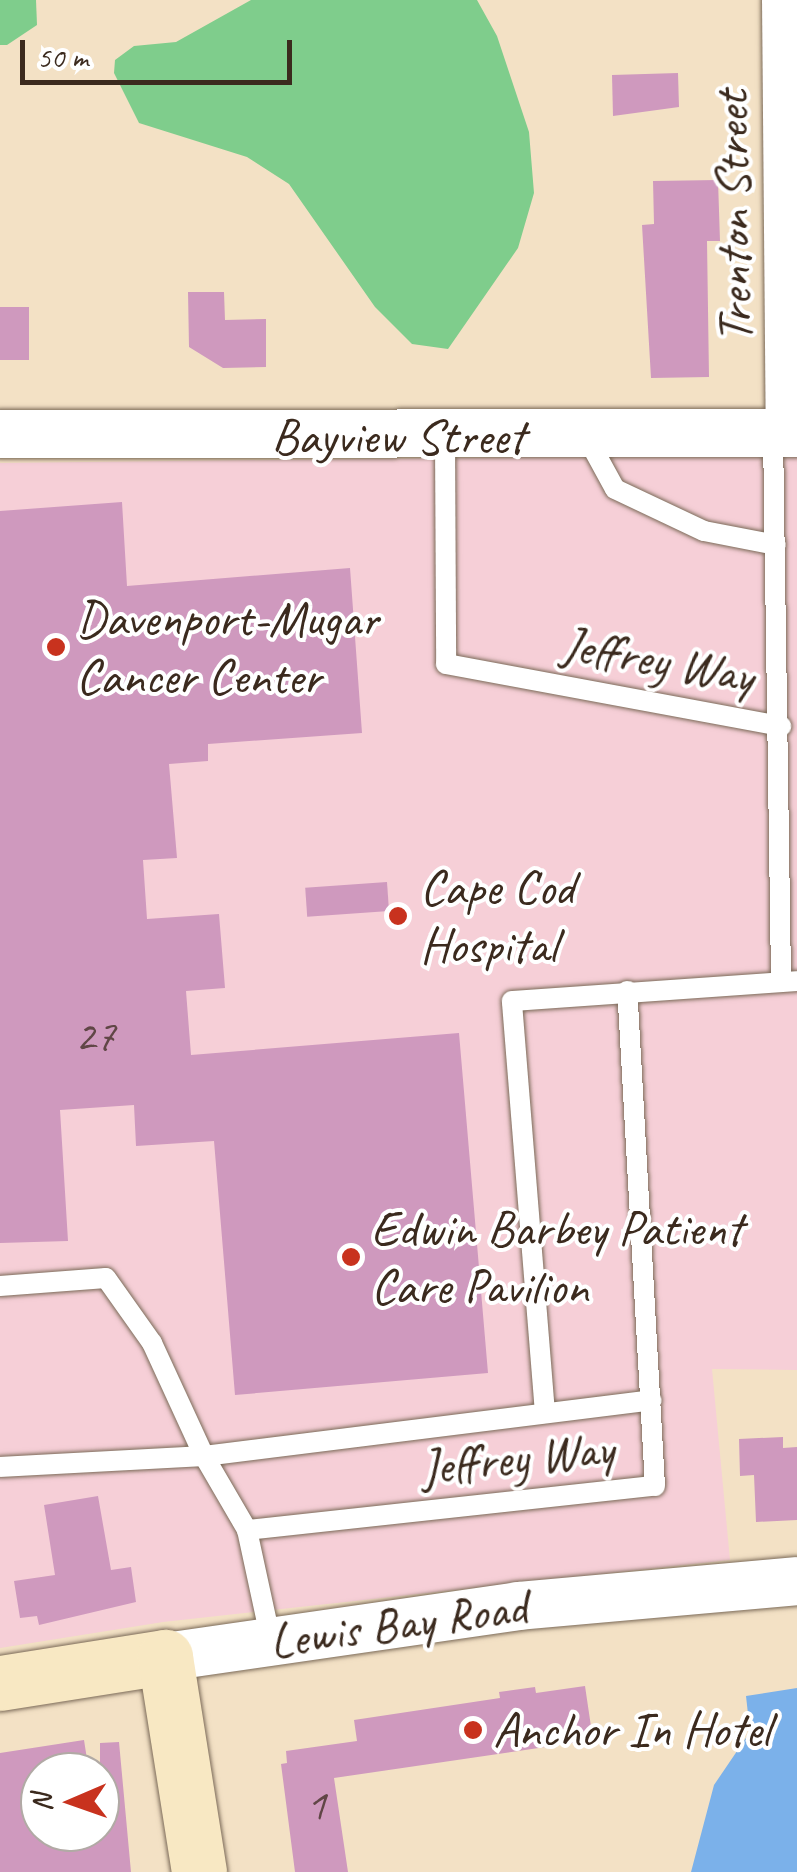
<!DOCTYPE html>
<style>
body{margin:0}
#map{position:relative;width:797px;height:1872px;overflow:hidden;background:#f3e1c5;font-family:Caveat,sans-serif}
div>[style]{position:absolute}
.built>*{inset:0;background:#f6cfd7}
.green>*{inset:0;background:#7fcd8c}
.water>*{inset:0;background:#7bb1ea}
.building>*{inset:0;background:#cf99be;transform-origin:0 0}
.roads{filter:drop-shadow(0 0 2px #7b6a58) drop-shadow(0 0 2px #7b6a58)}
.service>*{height:20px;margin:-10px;padding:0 10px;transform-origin:10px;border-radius:10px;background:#fff}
.minor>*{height:38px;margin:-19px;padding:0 19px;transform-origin:19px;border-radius:19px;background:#fff}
.tertiary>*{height:48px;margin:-24px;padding:0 24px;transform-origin:24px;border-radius:24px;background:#fff}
.secondary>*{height:55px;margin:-27.5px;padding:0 27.5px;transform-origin:27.5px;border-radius:27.5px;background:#f8e8c3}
.dots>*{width:28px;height:28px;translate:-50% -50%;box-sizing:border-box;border:5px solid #fff;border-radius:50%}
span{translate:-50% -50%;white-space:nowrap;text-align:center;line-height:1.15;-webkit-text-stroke:8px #fff;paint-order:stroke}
.number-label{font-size:45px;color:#604646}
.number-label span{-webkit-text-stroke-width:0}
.street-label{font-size:50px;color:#3b2a1e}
.poi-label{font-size:50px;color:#3b2a1e}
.left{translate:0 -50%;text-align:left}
.north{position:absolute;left:20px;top:1752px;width:100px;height:100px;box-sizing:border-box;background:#fff;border:2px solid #b1aaa5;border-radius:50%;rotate:268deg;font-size:28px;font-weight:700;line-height:40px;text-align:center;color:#3b2a1e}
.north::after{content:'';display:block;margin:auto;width:35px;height:45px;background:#c8321e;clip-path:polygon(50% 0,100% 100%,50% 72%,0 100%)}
.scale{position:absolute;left:20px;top:40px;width:272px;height:45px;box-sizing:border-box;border:5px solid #3b2a1e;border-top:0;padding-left:12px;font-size:30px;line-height:35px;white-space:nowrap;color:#3b2a1e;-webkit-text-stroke:8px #fff;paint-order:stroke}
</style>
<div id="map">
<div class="built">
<div style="clip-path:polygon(797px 454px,797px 1370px,712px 1369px,730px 1560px,163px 1622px,0 1648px,0 463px)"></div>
</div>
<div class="green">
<div style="clip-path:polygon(0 0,36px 0,37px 25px,7px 45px,0 45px)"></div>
<div style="clip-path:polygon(251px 0,477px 0,497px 36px,529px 132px,534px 193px,518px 248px,448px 349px,412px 344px,375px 307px,289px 184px,247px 157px,139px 123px,114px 73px,115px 60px,134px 46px,176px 42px)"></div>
</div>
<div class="water">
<div style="clip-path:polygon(797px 1688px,797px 1872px,691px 1872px,714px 1785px,750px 1732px,746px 1696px)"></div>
</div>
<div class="building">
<div style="clip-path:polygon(678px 73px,679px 107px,613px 116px,612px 75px)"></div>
<div style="clip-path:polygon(718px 180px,720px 241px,707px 241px,709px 377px,651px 378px,642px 225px,654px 224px,653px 181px)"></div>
<div style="clip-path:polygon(188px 292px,224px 292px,225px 320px,266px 319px,266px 367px,223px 368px,189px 347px)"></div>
<div style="left:0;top:307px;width:29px;height:53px"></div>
<div style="clip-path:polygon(122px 502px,127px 586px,350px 568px,362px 733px,208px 744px,208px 761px,169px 764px,177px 858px,143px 860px,147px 919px,219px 914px,225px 988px,186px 991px,191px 1055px,459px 1033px,488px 1373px,235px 1395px,214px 1141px,136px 1146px,134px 1105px,60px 1110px,68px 1241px,0 1243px,0 511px)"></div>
<div style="left:387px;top:882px;width:29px;height:82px;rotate:86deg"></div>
<div style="clip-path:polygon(783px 1437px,783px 1448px,797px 1447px,797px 1520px,756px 1522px,754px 1475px,740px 1476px,739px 1439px)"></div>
<div style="clip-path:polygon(98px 1496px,111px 1570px,131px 1567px,136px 1602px,39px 1625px,37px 1616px,20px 1618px,14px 1581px,55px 1575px,44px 1505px)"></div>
<div style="clip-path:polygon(585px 1686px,593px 1740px,334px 1778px,348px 1872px,295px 1872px,281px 1764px,287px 1763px,286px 1751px,357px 1741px,354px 1720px,500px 1698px,499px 1692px,535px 1687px,536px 1693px)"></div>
<div style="clip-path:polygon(84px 1740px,89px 1772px,40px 1772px,40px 1832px,100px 1832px,100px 1743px,119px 1742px,131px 1872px,0 1872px,0 1753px)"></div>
</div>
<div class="roads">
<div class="service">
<div style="left:773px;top:433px;width:548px;rotate:89.16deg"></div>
<div style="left:586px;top:436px;width:60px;rotate:61.3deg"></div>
<div style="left:615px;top:489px;width:98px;rotate:25.3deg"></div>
<div style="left:704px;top:531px;width:73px;rotate:11deg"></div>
<div style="left:445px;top:438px;width:226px;rotate:89.7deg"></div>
<div style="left:446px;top:664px;width:341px;rotate:10.5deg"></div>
<div style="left:0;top:1286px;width:106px;rotate:-4.3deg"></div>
<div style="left:106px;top:1278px;width:80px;rotate:54.7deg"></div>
<div style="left:152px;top:1343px;width:124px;rotate:65.3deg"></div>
<div style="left:204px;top:1456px;width:451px;rotate:-7.1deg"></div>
<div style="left:545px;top:1413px;width:413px;rotate:-94.6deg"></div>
<div style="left:512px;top:1001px;width:286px;rotate:-4deg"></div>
<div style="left:0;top:1467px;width:204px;rotate:-3.1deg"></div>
<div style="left:204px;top:1456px;width:86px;rotate:59.8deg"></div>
<div style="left:247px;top:1530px;width:114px;rotate:77.8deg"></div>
<div style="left:247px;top:1530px;width:410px;rotate:-6.2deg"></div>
<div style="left:655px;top:1486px;width:496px;rotate:-93.2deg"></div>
</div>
<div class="minor">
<div style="left:781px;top:0;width:432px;rotate:89.5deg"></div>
</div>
<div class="tertiary">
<div style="left:0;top:434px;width:797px;rotate:-0.07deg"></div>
<div style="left:165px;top:1657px;width:357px;rotate:-8.2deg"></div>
<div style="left:518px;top:1606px;width:280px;rotate:-5.1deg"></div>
</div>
<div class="secondary">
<div style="left:0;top:1683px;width:167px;rotate:-9deg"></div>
<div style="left:165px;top:1657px;width:218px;rotate:81deg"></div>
</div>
</div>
<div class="dots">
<div style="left:56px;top:647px;background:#c8321e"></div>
<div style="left:398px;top:916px;background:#c8321e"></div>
<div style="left:351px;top:1257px;background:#c8321e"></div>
<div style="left:473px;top:1730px;background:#c8321e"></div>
</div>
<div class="number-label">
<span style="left:95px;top:1036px">27</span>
<span style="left:316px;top:1805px">1</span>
</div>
<div class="street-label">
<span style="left:733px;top:217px;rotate:-91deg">Trenton Street</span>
<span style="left:398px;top:437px">Bayview Street</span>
<span style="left:658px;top:660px;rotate:10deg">Jeffrey Way</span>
<span style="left:517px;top:1458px;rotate:-6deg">Jeffrey Way</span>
<span style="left:398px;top:1624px;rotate:-8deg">Lewis Bay Road</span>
</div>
<div class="poi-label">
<span class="left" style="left:76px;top:647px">Davenport-Mugar<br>Cancer Center</span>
<span class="left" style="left:420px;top:916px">Cape Cod<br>Hospital</span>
<span class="left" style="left:371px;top:1257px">Edwin Barbey Patient<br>Care Pavilion</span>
<span class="left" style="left:493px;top:1730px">Anchor In Hotel</span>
</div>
<div class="north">N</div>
<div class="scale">50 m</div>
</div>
